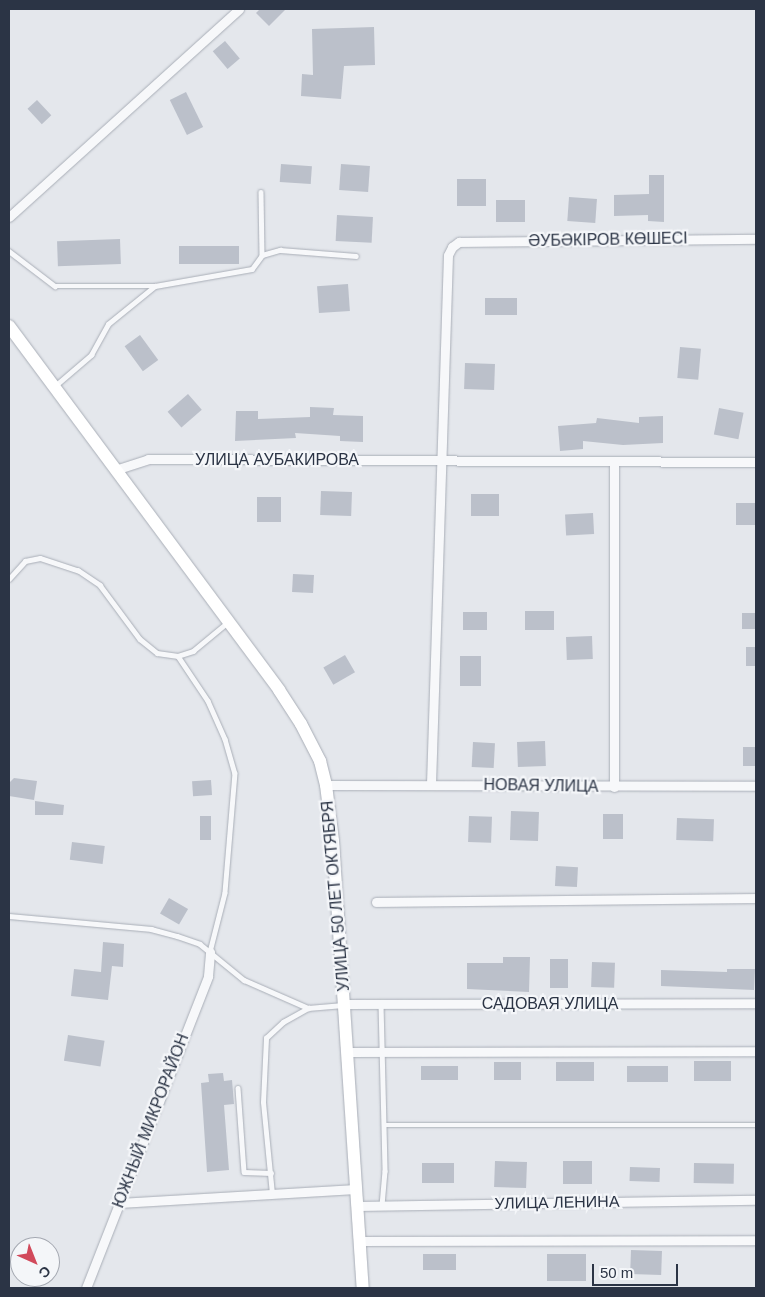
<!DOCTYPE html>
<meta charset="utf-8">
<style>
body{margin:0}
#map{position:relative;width:765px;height:1297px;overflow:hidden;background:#e4e7ec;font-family:Helvetica,sans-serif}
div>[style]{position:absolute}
.building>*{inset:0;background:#bbc0ca;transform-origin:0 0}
.roads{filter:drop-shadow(0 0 1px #a9aeb7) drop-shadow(0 0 1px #a9aeb7)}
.lane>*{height:4.5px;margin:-2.25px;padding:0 2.25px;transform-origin:2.25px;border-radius:2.25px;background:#f7f8fa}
.street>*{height:9px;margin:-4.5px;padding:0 4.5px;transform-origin:4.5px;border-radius:4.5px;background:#f7f8fa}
.secondary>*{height:12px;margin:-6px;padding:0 6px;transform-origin:6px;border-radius:6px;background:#fff}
span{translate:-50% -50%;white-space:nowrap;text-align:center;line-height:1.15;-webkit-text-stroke:4.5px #f4f6f9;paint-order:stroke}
.street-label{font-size:16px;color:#2b3445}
.frame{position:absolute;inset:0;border:10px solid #2b3445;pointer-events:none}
.north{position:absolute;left:10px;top:1237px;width:50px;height:50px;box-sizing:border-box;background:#f4f6f9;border:1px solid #a4a8b1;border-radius:50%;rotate:136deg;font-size:14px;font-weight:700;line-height:20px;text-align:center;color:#2b3445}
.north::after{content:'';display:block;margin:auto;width:18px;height:22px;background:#d1495b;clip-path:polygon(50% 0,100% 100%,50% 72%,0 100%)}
.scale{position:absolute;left:592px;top:1264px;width:86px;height:22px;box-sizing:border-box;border:2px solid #2b3445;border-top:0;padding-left:6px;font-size:15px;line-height:18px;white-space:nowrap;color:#2b3445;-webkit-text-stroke:4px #f4f6f9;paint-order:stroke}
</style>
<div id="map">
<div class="building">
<div style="clip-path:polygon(260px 9px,286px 9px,269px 26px,256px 13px)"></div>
<div style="clip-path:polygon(374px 27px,375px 65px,344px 66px,341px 99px,301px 96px,302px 74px,313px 75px,312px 29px)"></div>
<div style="left:225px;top:41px;width:23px;height:16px;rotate:50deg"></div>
<div style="left:186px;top:92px;width:39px;height:18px;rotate:64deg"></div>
<div style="left:37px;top:100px;width:21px;height:13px;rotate:47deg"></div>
<div style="left:281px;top:164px;width:31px;height:18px;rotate:4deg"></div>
<div style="left:341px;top:164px;width:29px;height:26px;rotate:4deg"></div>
<div style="clip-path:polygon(649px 175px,664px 175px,664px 222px,648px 221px,648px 215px,614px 216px,614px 195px,649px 194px)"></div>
<div style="left:457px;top:179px;width:29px;height:27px"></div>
<div style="left:569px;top:197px;width:28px;height:24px;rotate:4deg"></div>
<div style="left:496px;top:200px;width:29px;height:22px"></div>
<div style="left:337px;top:215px;width:36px;height:26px;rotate:3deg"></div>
<div style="left:120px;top:239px;width:25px;height:63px;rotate:88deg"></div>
<div style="left:239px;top:246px;width:18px;height:60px;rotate:90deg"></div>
<div style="left:348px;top:284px;width:27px;height:31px;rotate:86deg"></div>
<div style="left:485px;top:298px;width:32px;height:17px"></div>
<div style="left:140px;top:335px;width:31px;height:19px;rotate:54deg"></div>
<div style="left:680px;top:347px;width:21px;height:31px;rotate:5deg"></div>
<div style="left:465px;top:363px;width:30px;height:26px;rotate:2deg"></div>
<div style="left:188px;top:394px;width:21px;height:27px;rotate:49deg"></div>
<div style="clip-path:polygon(310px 407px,334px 408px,333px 415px,363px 416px,363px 442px,340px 441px,340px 436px,295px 433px,296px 438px,235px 441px,236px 411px,258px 411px,258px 419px,310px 417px)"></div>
<div style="left:719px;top:408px;width:25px;height:27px;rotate:11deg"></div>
<div style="clip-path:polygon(663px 416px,663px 443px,623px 445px,583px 441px,583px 449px,560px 451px,558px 426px,596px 423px,597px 418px,639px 423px,639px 417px)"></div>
<div style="left:321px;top:491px;width:31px;height:24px;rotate:2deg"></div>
<div style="left:471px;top:494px;width:28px;height:22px"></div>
<div style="left:281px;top:497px;width:25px;height:24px;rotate:90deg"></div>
<div style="left:736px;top:503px;width:20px;height:22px"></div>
<div style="left:593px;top:513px;width:21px;height:28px;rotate:87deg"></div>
<div style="left:293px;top:574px;width:21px;height:18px;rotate:3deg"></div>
<div style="left:554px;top:611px;width:19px;height:29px;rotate:90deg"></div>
<div style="left:463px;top:612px;width:24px;height:18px"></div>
<div style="left:756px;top:613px;width:16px;height:14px;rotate:90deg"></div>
<div style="left:592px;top:636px;width:23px;height:26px;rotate:88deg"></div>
<div style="left:746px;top:647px;width:10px;height:19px"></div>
<div style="left:345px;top:655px;width:20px;height:25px;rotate:60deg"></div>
<div style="left:460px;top:656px;width:21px;height:30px"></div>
<div style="left:545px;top:741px;width:25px;height:28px;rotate:88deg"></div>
<div style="left:473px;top:742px;width:22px;height:25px;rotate:3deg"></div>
<div style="left:743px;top:747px;width:13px;height:19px"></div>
<div style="clip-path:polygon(14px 778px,37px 781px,34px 800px,9px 796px,9px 783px)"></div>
<div style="left:211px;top:780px;width:15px;height:19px;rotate:86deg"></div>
<div style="clip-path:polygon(35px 801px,64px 805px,63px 815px,35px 815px)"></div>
<div style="left:511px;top:811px;width:28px;height:29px;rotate:2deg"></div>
<div style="left:603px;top:814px;width:20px;height:25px"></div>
<div style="left:211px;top:816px;width:24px;height:11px;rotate:90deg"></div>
<div style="left:469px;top:816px;width:23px;height:26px;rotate:2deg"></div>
<div style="left:677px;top:818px;width:37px;height:22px;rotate:2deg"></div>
<div style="left:72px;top:842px;width:33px;height:18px;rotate:7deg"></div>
<div style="left:556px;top:866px;width:22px;height:20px;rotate:3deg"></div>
<div style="left:169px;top:898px;width:22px;height:18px;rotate:30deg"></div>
<div style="clip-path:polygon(103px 942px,124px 944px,123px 967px,112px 966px,108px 1000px,71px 996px,74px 969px,101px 972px)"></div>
<div style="clip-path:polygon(503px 957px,530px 957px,529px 992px,467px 989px,467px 963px,503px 963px)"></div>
<div style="left:550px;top:959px;width:18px;height:29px"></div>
<div style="left:592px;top:962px;width:23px;height:25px;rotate:2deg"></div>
<div style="clip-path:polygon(727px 969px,755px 969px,754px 990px,661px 986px,661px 970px,727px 972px)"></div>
<div style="left:68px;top:1035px;width:37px;height:26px;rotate:9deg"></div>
<div style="left:694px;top:1061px;width:37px;height:20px"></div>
<div style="left:494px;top:1062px;width:27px;height:18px"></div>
<div style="left:556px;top:1062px;width:38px;height:19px"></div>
<div style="left:421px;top:1066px;width:37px;height:14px"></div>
<div style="left:627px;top:1066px;width:41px;height:16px"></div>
<div style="clip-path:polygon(223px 1073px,224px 1081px,232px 1080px,234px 1104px,224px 1105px,229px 1170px,207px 1172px,201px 1083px,209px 1082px,208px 1074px)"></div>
<div style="left:495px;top:1161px;width:32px;height:26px;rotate:2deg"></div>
<div style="left:563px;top:1161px;width:29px;height:23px"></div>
<div style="left:422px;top:1163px;width:32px;height:20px"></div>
<div style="left:694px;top:1163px;width:40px;height:20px;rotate:1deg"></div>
<div style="left:630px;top:1167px;width:30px;height:14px;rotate:2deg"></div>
<div style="left:631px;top:1250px;width:31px;height:24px;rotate:2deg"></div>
<div style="left:423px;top:1254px;width:33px;height:16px"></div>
<div style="left:547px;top:1254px;width:39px;height:27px"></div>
</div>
<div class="roads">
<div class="lane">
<div style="left:261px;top:192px;width:63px;rotate:89.1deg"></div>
<div style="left:9px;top:251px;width:58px;rotate:37.3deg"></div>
<div style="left:55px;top:286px;width:100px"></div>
<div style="left:55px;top:386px;width:48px;rotate:-40.7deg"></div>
<div style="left:91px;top:355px;width:35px;rotate:-61deg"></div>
<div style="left:108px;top:324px;width:60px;rotate:-39deg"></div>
<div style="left:155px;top:286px;width:98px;rotate:-9.9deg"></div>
<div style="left:252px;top:269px;width:17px;rotate:-54deg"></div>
<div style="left:262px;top:255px;width:19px;rotate:-16deg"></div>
<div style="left:280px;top:250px;width:76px;rotate:4.5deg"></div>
<div style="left:9px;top:579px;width:24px;rotate:-48deg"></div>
<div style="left:25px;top:561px;width:15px;rotate:-11deg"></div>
<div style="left:40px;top:558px;width:40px;rotate:18deg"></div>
<div style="left:78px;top:570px;width:27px;rotate:34deg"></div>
<div style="left:100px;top:585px;width:67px;rotate:53.5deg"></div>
<div style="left:140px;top:639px;width:22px;rotate:39deg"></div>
<div style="left:157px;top:653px;width:21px;rotate:8deg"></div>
<div style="left:178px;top:656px;width:16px;rotate:-18deg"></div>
<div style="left:193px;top:651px;width:45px;rotate:-39.6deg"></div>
<div style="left:178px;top:656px;width:54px;rotate:56.3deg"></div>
<div style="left:208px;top:701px;width:42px;rotate:65.9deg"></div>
<div style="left:225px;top:739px;width:35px;rotate:74deg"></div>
<div style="left:235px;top:773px;width:120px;rotate:94.8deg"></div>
<div style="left:225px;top:893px;width:61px;rotate:104.3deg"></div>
<div style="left:9px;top:916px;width:143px;rotate:5.2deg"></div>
<div style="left:151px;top:929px;width:27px;rotate:15deg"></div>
<div style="left:177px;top:936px;width:24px;rotate:19deg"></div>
<div style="left:200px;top:944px;width:57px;rotate:39.3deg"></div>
<div style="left:244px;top:980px;width:70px;rotate:23.6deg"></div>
<div style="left:381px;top:1004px;width:167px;rotate:88.6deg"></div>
<div style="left:385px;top:1171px;width:35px;rotate:95deg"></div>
<div style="left:238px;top:1088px;width:84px;rotate:85.9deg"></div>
<div style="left:244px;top:1172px;width:27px;rotate:2deg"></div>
<div style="left:384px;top:1125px;width:372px"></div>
<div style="left:272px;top:1194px;width:92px;rotate:-95.6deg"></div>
<div style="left:263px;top:1102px;width:64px;rotate:-87.3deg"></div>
<div style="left:266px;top:1038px;width:23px;rotate:-43deg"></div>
<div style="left:283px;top:1022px;width:29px;rotate:-29deg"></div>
<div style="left:308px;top:1008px;width:35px;rotate:-5deg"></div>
</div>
<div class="street">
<div style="left:9px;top:217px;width:310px;rotate:-42.1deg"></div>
<div style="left:614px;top:462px;width:325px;rotate:90deg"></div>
<div style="left:115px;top:470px;width:35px;rotate:-18deg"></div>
<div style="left:148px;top:459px;width:608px;rotate:0.28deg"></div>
<div style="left:431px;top:784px;width:529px;rotate:-88.16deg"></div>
<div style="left:448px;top:255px;width:9px;rotate:-63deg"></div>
<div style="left:452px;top:247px;width:9px;rotate:-36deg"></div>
<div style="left:459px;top:242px;width:297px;rotate:-0.6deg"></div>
<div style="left:326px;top:785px;width:430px;rotate:0.1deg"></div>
<div style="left:376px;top:902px;width:380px;rotate:-0.6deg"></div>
<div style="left:344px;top:1004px;width:412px;rotate:-0.1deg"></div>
<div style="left:347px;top:1052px;width:409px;rotate:-0.1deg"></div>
<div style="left:119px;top:1203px;width:237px;rotate:-3.4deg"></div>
<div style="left:357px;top:1206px;width:399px;rotate:-0.9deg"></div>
<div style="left:359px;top:1241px;width:397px;rotate:-0.1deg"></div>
<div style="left:86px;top:1288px;width:335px;rotate:-68.6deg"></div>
<div style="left:208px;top:976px;width:24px;rotate:-85deg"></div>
</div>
<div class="secondary">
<div style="left:9px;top:326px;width:453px;rotate:53.4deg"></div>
<div style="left:279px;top:690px;width:40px;rotate:57.1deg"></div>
<div style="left:301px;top:724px;width:42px;rotate:62.8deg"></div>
<div style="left:320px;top:761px;width:25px;rotate:76deg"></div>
<div style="left:326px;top:785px;width:56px;rotate:82.9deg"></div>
<div style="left:333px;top:841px;width:448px;rotate:86.2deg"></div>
</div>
</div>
<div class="street-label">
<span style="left:608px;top:240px;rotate:-1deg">ӘУБӘКІРОВ КӨШЕСІ</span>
<span style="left:277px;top:460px">УЛИЦА АУБАКИРОВА</span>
<span style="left:541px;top:786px;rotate:1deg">НОВАЯ УЛИЦА</span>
<span style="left:336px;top:896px;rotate:-95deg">УЛИЦА 50 ЛЕТ ОКТЯБРЯ</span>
<span style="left:550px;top:1004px">САДОВАЯ УЛИЦА</span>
<span style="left:151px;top:1121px;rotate:-69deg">ЮЖНЫЙ МИКРОРАЙОН</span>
<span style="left:557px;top:1203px;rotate:-1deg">УЛИЦА ЛЕНИНА</span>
</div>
<div class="frame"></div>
<div class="north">С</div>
<div class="scale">50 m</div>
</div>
